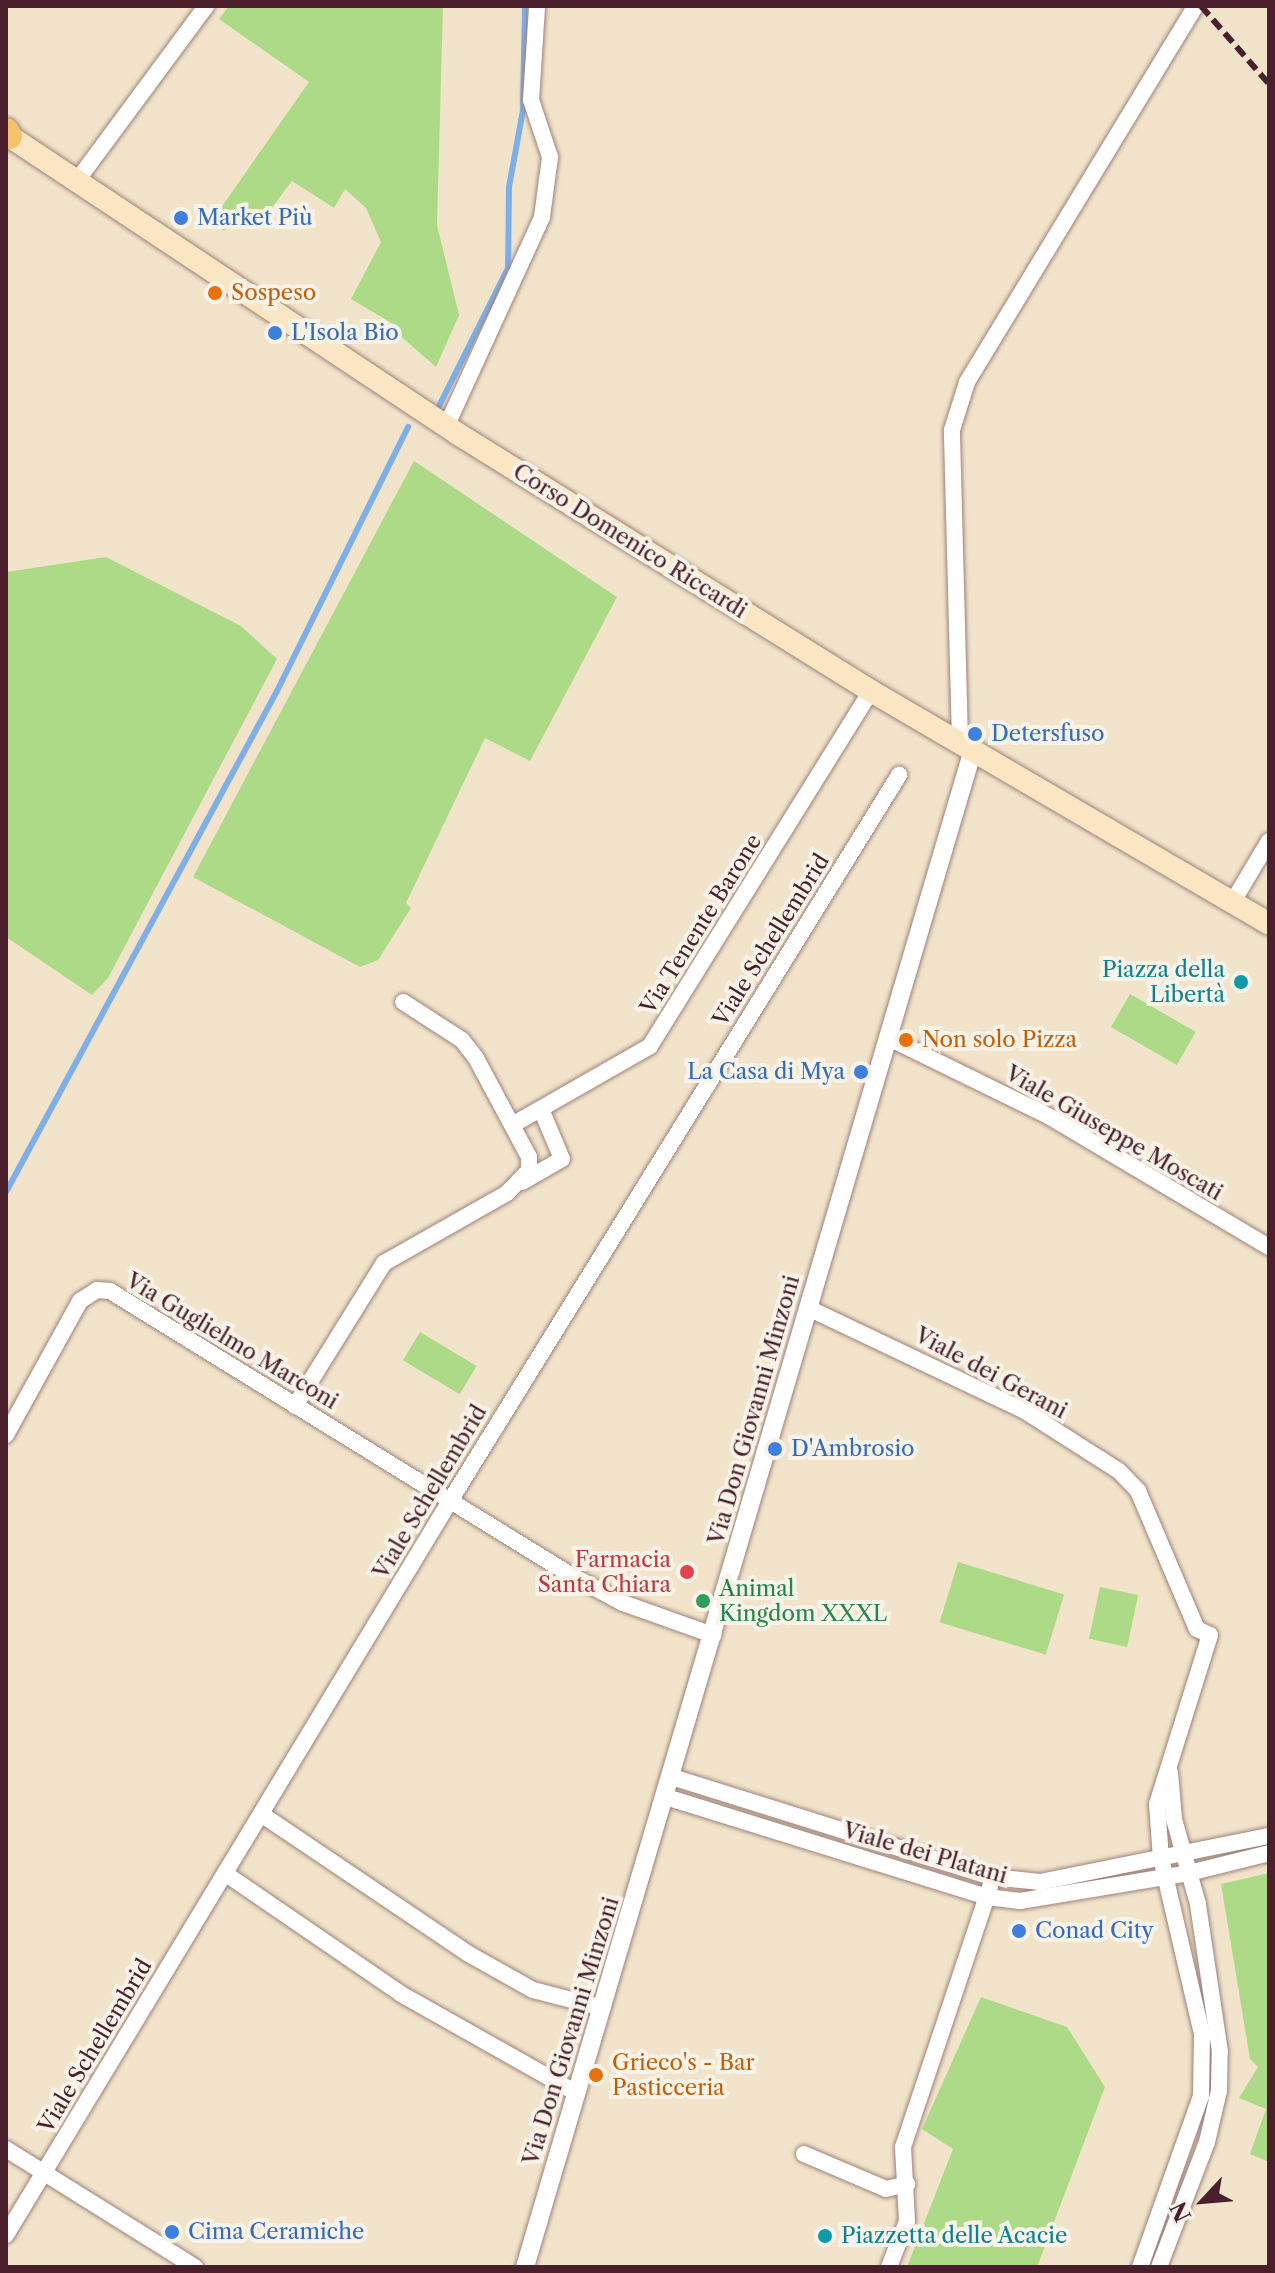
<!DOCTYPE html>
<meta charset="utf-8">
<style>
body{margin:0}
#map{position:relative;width:1275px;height:2273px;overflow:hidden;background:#f2e4cb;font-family:"Libre Caslon Text",serif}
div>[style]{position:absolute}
.green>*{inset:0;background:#adda87;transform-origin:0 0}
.stream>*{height:6px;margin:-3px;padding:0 3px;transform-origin:3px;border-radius:3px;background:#7eafe9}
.roads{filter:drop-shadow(0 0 2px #9e827b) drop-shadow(0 0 2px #9e827b)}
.minor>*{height:16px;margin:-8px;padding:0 8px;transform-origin:8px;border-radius:8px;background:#fff}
.tertiary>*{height:18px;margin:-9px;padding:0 9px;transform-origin:9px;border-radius:9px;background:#fff}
.secondary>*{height:22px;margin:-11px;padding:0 11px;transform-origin:11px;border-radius:11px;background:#fbe6c4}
.trunk>*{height:26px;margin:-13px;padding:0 13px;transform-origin:13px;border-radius:13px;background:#f5c16b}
.rail>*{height:6px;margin-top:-3px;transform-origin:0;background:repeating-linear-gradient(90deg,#4a1f2b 0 12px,transparent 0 18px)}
.dots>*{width:22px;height:22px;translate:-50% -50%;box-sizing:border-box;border:4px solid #f7f3e8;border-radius:50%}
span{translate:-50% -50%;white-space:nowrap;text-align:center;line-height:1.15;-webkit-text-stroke:8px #f7f3e8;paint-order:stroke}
.shop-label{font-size:22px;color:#366cbe}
.left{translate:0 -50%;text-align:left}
.right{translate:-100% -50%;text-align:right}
.food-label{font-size:22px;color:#c56008}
.street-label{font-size:22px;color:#4a1f2b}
.culture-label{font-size:22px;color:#0d838f}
.health-label{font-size:22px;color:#be3a42}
.leisure-label{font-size:22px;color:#27864d}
.frame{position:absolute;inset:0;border:8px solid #4a1f2b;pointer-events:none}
.north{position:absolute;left:1163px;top:2161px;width:80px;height:80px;-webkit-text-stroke:6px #f7f3e8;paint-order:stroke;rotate:244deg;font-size:22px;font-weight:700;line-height:32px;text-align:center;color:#4a1f2b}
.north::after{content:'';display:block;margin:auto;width:28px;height:36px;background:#4a1f2b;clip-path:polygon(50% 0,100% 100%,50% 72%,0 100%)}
</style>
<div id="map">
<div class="green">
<div style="clip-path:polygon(229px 6px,443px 6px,437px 225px,459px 315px,436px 367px,397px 333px,395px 325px,351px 299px,381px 242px,366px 208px,345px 189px,334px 208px,292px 181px,264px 218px,243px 206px,224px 231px,211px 222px,309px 82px,219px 19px)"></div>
<div style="clip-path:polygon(414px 461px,617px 597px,530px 761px,485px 738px,406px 903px,411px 908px,378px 960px,360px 967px,193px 877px)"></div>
<div style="clip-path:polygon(106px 557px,241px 626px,277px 659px,108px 978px,92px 995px,6px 937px,6px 572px)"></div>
<div style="left:1130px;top:994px;width:76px;height:38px;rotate:30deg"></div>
<div style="left:420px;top:1332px;width:66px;height:33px;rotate:31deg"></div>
<div style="left:958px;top:1562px;width:111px;height:63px;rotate:17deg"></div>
<div style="left:1100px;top:1587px;width:39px;height:53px;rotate:12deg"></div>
<div style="clip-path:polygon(1269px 1873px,1269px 2162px,1250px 2154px,1266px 2109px,1239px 2098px,1258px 2067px,1250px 2059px,1221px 1884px)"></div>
<div style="clip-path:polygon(981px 1997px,1067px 2027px,1105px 2087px,1037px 2267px,907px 2267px,953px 2149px,922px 2129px)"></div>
</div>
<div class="stream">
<div style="left:439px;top:406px;width:154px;rotate:-63.4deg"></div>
<div style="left:508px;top:268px;width:81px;rotate:-89.3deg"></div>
<div style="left:509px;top:187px;width:78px;rotate:-79.7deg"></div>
<div style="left:523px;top:110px;width:104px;rotate:-88.9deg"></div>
<div style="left:6px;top:1192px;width:570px;rotate:-61.59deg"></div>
<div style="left:277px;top:691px;width:295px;rotate:-63.6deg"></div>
</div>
<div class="roads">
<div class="minor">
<div style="left:76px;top:182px;width:219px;rotate:-53.5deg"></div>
<div style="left:446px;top:427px;width:231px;rotate:-65.4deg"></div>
<div style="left:542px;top:217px;width:61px;rotate:-82.4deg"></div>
<div style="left:550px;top:157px;width:60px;rotate:-108.4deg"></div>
<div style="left:531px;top:100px;width:94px;rotate:-86.3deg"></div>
<div style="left:960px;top:741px;width:311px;rotate:-91.5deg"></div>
<div style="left:952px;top:430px;width:50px;rotate:-72.6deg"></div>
<div style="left:967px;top:382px;width:440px;rotate:-58.7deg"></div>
<div style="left:1232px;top:903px;width:72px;rotate:-59.2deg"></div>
<div style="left:891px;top:1039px;width:177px;rotate:26.1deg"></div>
<div style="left:1050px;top:1117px;width:255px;rotate:30.7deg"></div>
<div style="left:514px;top:1124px;width:157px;rotate:-29.8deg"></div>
<div style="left:650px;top:1046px;width:418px;rotate:-58.1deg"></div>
<div style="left:522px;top:1182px;width:46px;rotate:-29.9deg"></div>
<div style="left:562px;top:1159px;width:54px;rotate:-112.8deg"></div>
<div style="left:808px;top:1308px;width:240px;rotate:25.4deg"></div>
<div style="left:1025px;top:1411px;width:112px;rotate:32.6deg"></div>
<div style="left:1119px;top:1471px;width:28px;rotate:46deg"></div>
<div style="left:1138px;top:1491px;width:150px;rotate:66.9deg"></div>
<div style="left:1197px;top:1629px;width:14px;rotate:25deg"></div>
<div style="left:1210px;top:1635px;width:177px;rotate:107.4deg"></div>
<div style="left:1157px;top:1804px;width:54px;rotate:85.8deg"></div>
<div style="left:1161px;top:1858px;width:181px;rotate:76.9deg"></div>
<div style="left:1202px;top:2034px;width:62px;rotate:90.9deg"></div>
<div style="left:1201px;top:2096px;width:182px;rotate:109.6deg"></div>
<div style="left:295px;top:1406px;width:168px;rotate:-58.1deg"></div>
<div style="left:384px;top:1263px;width:142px;rotate:-29.6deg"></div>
<div style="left:507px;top:1193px;width:32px;rotate:-46deg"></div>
<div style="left:529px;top:1170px;width:13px;rotate:-90deg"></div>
<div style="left:529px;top:1157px;width:112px;rotate:-118.2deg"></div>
<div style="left:476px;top:1058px;width:23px;rotate:-128deg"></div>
<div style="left:462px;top:1040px;width:70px;rotate:-147.2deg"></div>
<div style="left:6px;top:1435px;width:153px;rotate:-61.1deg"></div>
<div style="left:80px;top:1301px;width:20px;rotate:-33deg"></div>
<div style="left:97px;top:1290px;width:13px;rotate:4deg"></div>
<div style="left:110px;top:1291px;width:539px;rotate:31.66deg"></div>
<div style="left:569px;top:1574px;width:61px;rotate:28.2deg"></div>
<div style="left:623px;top:1603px;width:96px;rotate:19.6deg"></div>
<div style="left:672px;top:1777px;width:335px;rotate:17.4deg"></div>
<div style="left:992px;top:1877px;width:48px;rotate:5.9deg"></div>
<div style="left:1040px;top:1882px;width:234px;rotate:-11.4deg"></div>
<div style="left:666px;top:1797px;width:336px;rotate:17.3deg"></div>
<div style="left:987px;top:1897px;width:33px;rotate:7deg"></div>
<div style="left:1020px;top:1901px;width:171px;rotate:-9.4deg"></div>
<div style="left:1189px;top:1873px;width:82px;rotate:-14deg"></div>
<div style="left:261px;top:1814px;width:249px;rotate:34deg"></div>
<div style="left:467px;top:1953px;width:76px;rotate:29.3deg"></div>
<div style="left:533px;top:1990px;width:72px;rotate:14.4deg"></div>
<div style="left:226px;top:1874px;width:212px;rotate:34.4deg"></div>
<div style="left:401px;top:1994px;width:202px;rotate:29.4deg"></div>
<div style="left:6px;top:2149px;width:223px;rotate:32deg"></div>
<div style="left:804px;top:2154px;width:89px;rotate:23.1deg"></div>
<div style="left:886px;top:2189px;width:22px;rotate:-13deg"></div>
<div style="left:6px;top:2235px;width:858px;rotate:-58.83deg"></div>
<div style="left:450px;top:1501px;width:854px;rotate:-58.26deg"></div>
<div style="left:889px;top:2267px;width:49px;rotate:-68.6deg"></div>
<div style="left:907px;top:2221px;width:74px;rotate:-93.1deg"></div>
<div style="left:903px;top:2147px;width:274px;rotate:-71.5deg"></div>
<div style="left:1159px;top:2267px;width:134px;rotate:-69deg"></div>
<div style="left:1207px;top:2142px;width:52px;rotate:-76.8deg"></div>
<div style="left:1219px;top:2091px;width:39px;rotate:-89deg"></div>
<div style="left:1220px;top:2052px;width:150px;rotate:-98.5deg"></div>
<div style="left:1198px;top:1904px;width:88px;rotate:-105.8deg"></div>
<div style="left:1174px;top:1819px;width:47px;rotate:-94.9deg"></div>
</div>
<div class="tertiary">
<div style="left:525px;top:2267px;width:1582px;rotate:-73.55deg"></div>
</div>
<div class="secondary">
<div style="left:6px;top:134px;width:542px;rotate:33.57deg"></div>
<div style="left:458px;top:434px;width:486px;rotate:31.9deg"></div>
<div style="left:871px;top:691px;width:461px;rotate:30.3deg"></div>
</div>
<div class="trunk">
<div style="left:6px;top:131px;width:6px;rotate:59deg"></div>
</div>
</div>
<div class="rail">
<div style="left:1201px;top:6px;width:103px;rotate:48.9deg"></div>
</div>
<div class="dots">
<div style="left:181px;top:218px;background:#3f7fe0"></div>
<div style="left:215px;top:293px;background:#e8710a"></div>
<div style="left:275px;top:333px;background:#3f7fe0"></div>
<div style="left:975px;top:734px;background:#3f7fe0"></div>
<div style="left:1241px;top:982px;background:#0f9aa8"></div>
<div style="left:906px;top:1040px;background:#e8710a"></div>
<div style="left:861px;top:1072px;background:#3f7fe0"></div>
<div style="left:775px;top:1449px;background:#3f7fe0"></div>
<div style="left:687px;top:1572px;background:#e0444e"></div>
<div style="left:703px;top:1601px;background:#2e9e5b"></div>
<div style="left:1019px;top:1931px;background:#3f7fe0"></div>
<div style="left:596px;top:2075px;background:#e8710a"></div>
<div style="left:172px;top:2232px;background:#3f7fe0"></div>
<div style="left:825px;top:2236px;background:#0f9aa8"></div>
</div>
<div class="shop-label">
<span class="left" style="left:197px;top:218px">Market Più</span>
<span class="left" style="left:291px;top:333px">L'Isola Bio</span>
<span class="left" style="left:991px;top:734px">Detersfuso</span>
<span class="right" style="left:845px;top:1072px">La Casa di Mya</span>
<span class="left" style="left:791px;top:1449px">D'Ambrosio</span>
<span class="left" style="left:1035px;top:1931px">Conad City</span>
<span class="left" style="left:188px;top:2232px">Cima Ceramiche</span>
</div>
<div class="food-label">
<span class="left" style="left:231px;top:293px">Sospeso</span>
<span class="left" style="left:922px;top:1040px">Non solo Pizza</span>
<span class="left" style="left:612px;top:2075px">Grieco's - Bar<br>Pasticceria</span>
</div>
<div class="street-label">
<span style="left:630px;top:541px;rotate:32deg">Corso Domenico Riccardi</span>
<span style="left:701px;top:924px;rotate:-58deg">Via Tenente Barone</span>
<span style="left:771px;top:940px;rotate:-58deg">Viale Schellembrid</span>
<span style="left:1114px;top:1133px;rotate:30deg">Viale Giuseppe Moscati</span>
<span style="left:232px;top:1341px;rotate:31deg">Via Guglielmo Marconi</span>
<span style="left:991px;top:1373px;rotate:28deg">Viale dei Gerani</span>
<span style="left:754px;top:1410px;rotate:-74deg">Via Don Giovanni Minzoni</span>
<span style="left:430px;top:1492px;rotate:-59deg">Viale Schellembrid</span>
<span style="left:925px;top:1853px;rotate:16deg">Viale dei Platani</span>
<span style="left:571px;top:2031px;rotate:-73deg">Via Don Giovanni Minzoni</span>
<span style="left:95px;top:2046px;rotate:-59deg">Viale Schellembrid</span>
</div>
<div class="culture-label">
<span class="right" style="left:1225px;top:982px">Piazza della<br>Libertà</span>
<span class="left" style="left:841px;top:2236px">Piazzetta delle Acacie</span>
</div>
<div class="health-label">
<span class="right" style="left:671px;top:1572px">Farmacia<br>Santa Chiara</span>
</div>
<div class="leisure-label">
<span class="left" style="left:719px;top:1601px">Animal<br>Kingdom XXXL</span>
</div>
<div class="frame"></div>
<div class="north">N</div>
</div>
